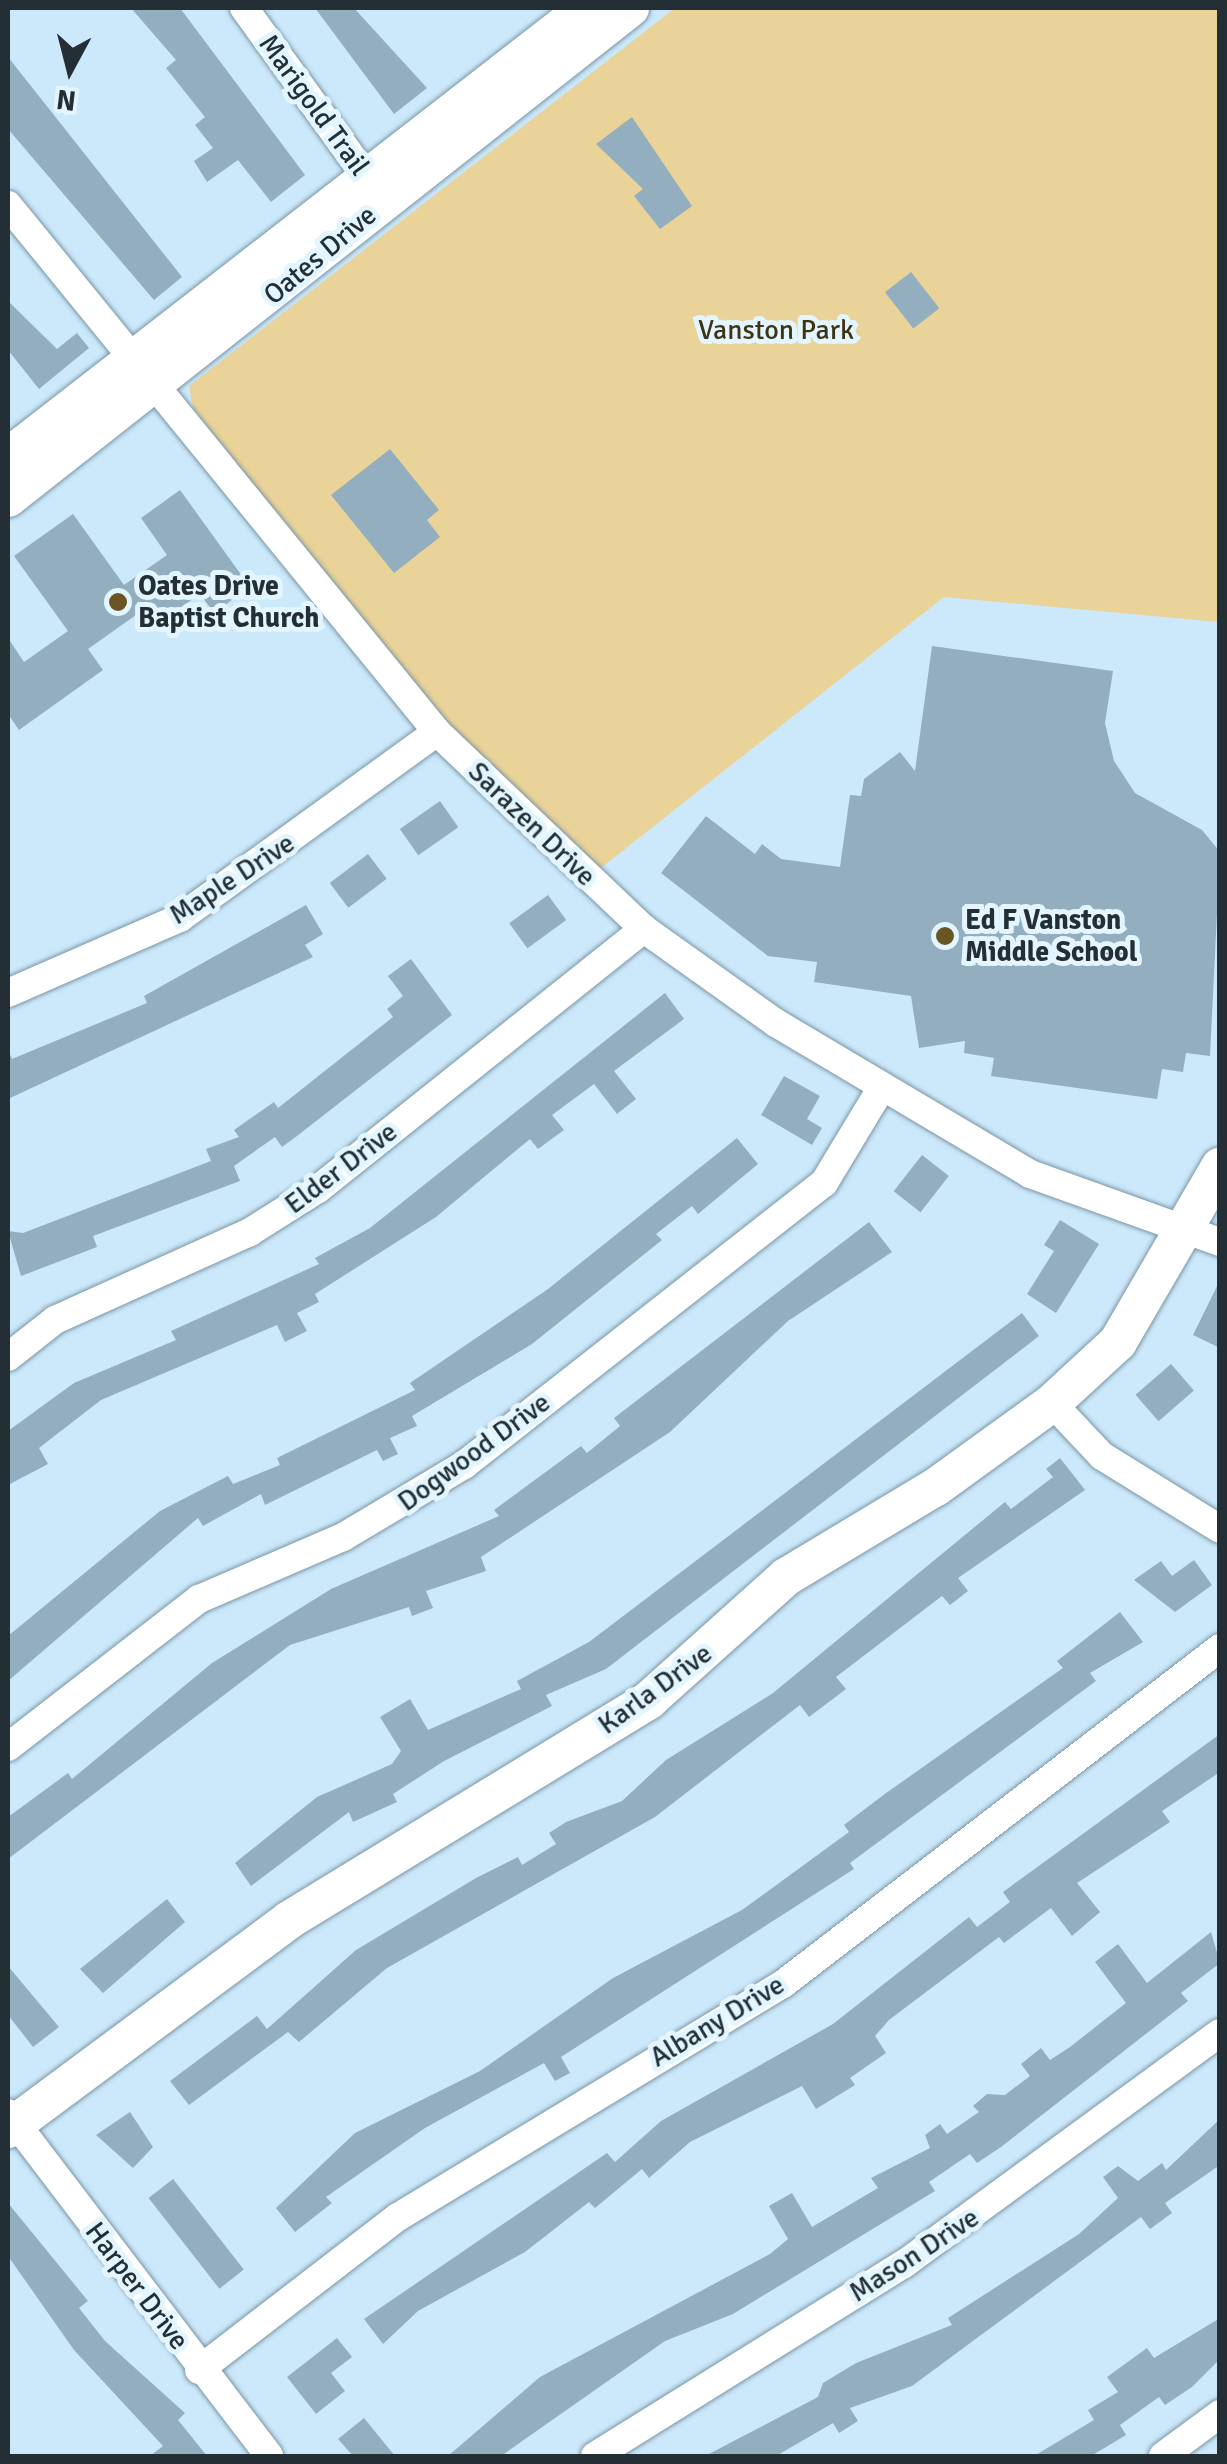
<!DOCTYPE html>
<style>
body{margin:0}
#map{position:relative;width:1227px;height:2464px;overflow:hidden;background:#cce9fb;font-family:Signika,sans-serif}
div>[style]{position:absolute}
.green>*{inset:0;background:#ead398}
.building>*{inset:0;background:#92aebf;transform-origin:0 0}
.roads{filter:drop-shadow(0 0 2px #7a95a5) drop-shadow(0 0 2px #7a95a5)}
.street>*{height:28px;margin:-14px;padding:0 14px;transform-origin:14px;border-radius:14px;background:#fff}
.secondary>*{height:38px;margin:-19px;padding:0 19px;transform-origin:19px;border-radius:19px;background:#fff}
.dots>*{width:28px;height:28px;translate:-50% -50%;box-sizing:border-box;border:5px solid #e3f5ff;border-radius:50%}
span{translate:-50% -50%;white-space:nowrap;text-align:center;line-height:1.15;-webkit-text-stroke:10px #e3f5ff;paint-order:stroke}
.street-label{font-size:28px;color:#232e35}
.park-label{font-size:28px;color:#3e3315}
.poi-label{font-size:28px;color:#232e35;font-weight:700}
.left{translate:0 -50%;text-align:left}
.frame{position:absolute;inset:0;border:10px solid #232e35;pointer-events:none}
.north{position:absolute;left:20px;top:20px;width:100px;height:100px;-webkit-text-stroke:8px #e3f5ff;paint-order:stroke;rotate:187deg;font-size:28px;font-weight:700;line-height:40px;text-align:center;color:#232e35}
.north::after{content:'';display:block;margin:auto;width:35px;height:45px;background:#232e35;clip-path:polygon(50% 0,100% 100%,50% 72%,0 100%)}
</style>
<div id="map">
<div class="green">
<div style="clip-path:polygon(675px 8px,1219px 8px,1219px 622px,944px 597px,592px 875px,415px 688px,193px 408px,189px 386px)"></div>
</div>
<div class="building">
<div style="clip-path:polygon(131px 8px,180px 8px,305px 175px,271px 202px,238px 160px,207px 182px,194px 161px,213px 148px,195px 125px,205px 117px,166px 68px,176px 60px)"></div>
<div style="clip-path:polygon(315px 8px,354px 8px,427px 88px,394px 114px)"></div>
<div style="clip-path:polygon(8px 57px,182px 277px,154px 300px,8px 129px)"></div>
<div style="clip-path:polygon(632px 117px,692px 206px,660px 229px,634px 196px,643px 189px,596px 144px)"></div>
<div style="left:911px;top:272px;width:46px;height:33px;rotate:52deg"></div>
<div style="clip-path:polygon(8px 301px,57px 349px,77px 333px,89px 348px,39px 389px,8px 350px)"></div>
<div style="clip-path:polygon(390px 449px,439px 510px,427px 520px,440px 537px,394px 573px,331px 495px)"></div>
<div style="clip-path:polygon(180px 490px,250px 587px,214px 613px,200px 594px,154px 626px,143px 610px,88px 649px,103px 670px,19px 730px,8px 714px,8px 638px,24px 662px,68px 631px,14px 556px,73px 514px,124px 585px,167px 555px,141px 518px)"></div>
<div style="clip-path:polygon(932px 646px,1113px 671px,1105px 723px,1114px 761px,1135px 793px,1202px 830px,1220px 852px,1210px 1056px,1186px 1053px,1183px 1072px,1162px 1069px,1157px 1099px,991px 1076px,994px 1058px,964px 1053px,965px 1041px,919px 1048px,911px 996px,814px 982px,817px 962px,768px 956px,661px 873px,706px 816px,755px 854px,762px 844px,781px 859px,840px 867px,850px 795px,861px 796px,864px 779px,900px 752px,915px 771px)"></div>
<div style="left:440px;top:801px;width:32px;height:49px;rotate:55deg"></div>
<div style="left:368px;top:854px;width:31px;height:48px;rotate:53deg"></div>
<div style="left:548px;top:895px;width:31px;height:48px;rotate:54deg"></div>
<div style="clip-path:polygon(306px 905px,323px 934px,305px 945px,313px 957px,8px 1099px,8px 1050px,12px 1059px,147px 1003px,144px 996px)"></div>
<div style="clip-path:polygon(411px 959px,452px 1015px,297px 1136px,282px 1147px,275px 1137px,234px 1166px,240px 1181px,93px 1236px,97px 1247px,21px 1276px,8px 1231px,23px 1233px,211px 1161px,206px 1149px,239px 1137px,234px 1130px,274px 1102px,278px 1108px,393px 1017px,387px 1009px,403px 996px,388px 976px)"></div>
<div style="clip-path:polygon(665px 993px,684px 1019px,614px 1071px,636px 1099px,617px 1114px,594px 1084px,552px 1115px,564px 1130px,538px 1149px,530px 1139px,436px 1217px,315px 1294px,319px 1302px,297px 1313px,307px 1331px,285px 1342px,277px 1325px,101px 1400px,39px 1448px,48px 1464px,8px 1485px,8px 1431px,74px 1383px,176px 1340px,171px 1331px,319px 1264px,315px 1258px,370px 1228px)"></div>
<div style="clip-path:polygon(784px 1076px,820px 1096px,807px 1119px,822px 1128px,812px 1145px,761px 1115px)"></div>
<div style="clip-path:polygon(737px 1138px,758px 1164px,698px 1214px,692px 1206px,656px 1234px,662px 1240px,532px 1344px,412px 1416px,417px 1426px,390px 1438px,398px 1454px,383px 1461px,377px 1450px,265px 1505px,261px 1494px,203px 1526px,198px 1518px,8px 1681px,8px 1636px,160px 1511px,228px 1476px,233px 1484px,280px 1465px,277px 1458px,415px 1390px,410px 1383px,548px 1289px)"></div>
<div style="left:922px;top:1155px;width:34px;height:46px;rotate:38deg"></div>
<div style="clip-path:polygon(1060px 1220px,1099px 1244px,1056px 1313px,1027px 1294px,1054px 1251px,1044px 1245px)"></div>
<div style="clip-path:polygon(869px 1222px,892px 1252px,788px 1321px,670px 1432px,481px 1557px,486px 1571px,426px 1591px,433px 1608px,412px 1616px,409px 1607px,290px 1645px,8px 1859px,8px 1817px,68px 1773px,72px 1779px,212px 1663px,331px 1589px,499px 1516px,494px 1510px,581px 1446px,587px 1453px,620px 1426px,614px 1418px)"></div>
<div style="clip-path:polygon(1220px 1280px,1220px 1348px,1193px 1335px)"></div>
<div style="clip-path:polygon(1022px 1313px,1039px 1336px,606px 1669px,546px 1695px,552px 1706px,444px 1761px,393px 1794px,397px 1802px,353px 1822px,349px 1812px,251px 1886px,235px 1863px,317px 1797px,392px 1764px,401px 1751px,380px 1717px,410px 1699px,428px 1730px,521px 1689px,517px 1681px,589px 1642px)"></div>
<div style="left:1171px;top:1364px;width:35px;height:47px;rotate:49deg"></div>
<div style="clip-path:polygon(1060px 1458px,1085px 1490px,958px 1578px,968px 1591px,950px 1605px,942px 1596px,836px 1677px,846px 1689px,809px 1717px,800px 1705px,655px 1817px,387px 1968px,299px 2042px,288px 2032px,189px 2105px,170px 2081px,257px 2016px,267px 2029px,356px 1950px,476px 1878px,518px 1857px,522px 1865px,556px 1844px,549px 1833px,566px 1822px,622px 1801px,666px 1760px,773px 1693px,1005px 1502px,1011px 1509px,1053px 1477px,1046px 1469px)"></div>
<div style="clip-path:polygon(1194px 1560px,1212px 1585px,1175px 1612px,1134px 1580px,1161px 1561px,1172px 1576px)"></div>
<div style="clip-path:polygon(1120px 1612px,1143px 1642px,1090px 1673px,1096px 1681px,850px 1863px,854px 1869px,561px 2057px,570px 2073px,555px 2081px,544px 2063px,425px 2128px,326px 2197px,332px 2203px,295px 2232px,276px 2208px,355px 2133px,480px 2071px,613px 1978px,742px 1910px,849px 1832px,844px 1825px,882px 1796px,1063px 1668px,1057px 1661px)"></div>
<div style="clip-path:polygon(1220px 1734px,1220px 1772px,1162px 1811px,1170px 1822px,1077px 1883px,1100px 1912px,1072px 1936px,1051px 1908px,1004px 1943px,999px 1937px,889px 2020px,875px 2036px,886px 2053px,850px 2078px,855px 2085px,816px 2109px,802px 2086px,690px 2142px,649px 2178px,642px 2169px,595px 2208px,589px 2202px,525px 2252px,418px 2311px,383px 2344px,364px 2319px,607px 2153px,615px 2162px,661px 2121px,833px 2024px,969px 1917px,977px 1927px,1010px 1902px,1003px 1892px)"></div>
<div style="clip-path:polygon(167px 1899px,185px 1922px,103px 1993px,80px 1969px)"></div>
<div style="clip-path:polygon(1211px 1932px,1220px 1963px,1181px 1993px,1188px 2001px,1001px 2147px,977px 2163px,970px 2154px,929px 2182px,935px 2191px,733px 2314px,665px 2341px,501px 2456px,448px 2456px,540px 2377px,770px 2254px,788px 2239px,769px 2206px,792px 2193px,812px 2227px,878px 2188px,871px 2178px,930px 2148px,925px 2135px,940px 2124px,947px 2134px,979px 2112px,973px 2106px,987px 2094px,1005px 2095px,1030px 2076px,1021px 2064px,1041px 2048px,1050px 2060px,1070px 2047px,1126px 2003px,1095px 1962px,1118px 1944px,1147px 1983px)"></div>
<div style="clip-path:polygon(8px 1966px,59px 2027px,33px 2047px,8px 2015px)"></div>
<div style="clip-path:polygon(130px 2112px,153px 2147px,133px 2168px,96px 2135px)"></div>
<div style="clip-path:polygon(1220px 2119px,1220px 2165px,1165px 2203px,1172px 2213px,1150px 2229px,1141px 2217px,912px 2386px,850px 2408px,858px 2421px,839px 2433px,833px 2423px,776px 2456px,705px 2456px,818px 2397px,823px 2383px,856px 2363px,952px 2325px,948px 2318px,1079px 2234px,1118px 2198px,1103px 2177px,1118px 2166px,1138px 2181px,1162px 2163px,1166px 2170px)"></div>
<div style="left:173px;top:2179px;width:115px;height:31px;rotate:52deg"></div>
<div style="clip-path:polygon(8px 2203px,88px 2301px,79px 2308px,105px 2341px,185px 2413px,178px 2420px,207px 2456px,150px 2456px,163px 2446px,74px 2350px,8px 2256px)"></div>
<div style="clip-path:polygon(1220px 2318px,1220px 2359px,1192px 2387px,1165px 2405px,1159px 2397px,1120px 2425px,1126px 2435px,1091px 2456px,1034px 2456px,1094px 2420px,1088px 2410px,1118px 2392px,1107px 2377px,1147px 2348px,1154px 2358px)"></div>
<div style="clip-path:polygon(337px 2338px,352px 2357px,331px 2373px,345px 2391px,316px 2414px,287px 2377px)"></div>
<div style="clip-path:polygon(364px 2418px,395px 2456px,353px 2456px,338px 2439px)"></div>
</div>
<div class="roads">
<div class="street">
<div style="left:244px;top:8px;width:228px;rotate:54.1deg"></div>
<div style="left:8px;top:205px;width:680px;rotate:50.85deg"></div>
<div style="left:437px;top:732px;width:286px;rotate:43.6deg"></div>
<div style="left:644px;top:929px;width:162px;rotate:35.5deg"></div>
<div style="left:776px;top:1023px;width:295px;rotate:30.7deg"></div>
<div style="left:1030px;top:1174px;width:202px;rotate:19.7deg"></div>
<div style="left:8px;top:993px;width:188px;rotate:-23.6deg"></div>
<div style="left:180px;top:918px;width:317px;rotate:-35.9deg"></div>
<div style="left:8px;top:1357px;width:60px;rotate:-38.2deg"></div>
<div style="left:55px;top:1320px;width:214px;rotate:-24.3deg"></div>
<div style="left:250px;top:1232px;width:80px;rotate:-32.3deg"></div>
<div style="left:318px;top:1189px;width:417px;rotate:-38.6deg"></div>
<div style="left:1052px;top:1403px;width:73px;rotate:46.7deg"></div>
<div style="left:1102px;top:1456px;width:139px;rotate:31.7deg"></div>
<div style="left:8px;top:1747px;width:242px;rotate:-37.8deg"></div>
<div style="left:199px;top:1599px;width:157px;rotate:-23.3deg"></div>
<div style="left:343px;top:1537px;width:141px;rotate:-30.8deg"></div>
<div style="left:464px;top:1465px;width:457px;rotate:-38.1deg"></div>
<div style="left:824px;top:1183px;width:112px;rotate:-58.9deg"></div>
<div style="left:8px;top:2113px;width:431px;rotate:52.7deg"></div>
<div style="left:199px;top:2370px;width:251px;rotate:-37.6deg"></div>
<div style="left:398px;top:2217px;width:450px;rotate:-31.2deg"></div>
<div style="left:783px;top:1984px;width:551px;rotate:-37.56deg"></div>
<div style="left:595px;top:2456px;width:364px;rotate:-31.9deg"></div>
<div style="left:904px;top:2264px;width:391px;rotate:-36.2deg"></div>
<div style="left:1163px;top:2456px;width:71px;rotate:-36.4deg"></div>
</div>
<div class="secondary">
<div style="left:8px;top:457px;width:732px;rotate:-37.84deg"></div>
<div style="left:8px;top:498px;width:792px;rotate:-38.23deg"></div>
<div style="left:8px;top:2129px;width:350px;rotate:-36.6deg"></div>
<div style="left:289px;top:1920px;width:422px;rotate:-31.4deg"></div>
<div style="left:649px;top:1700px;width:184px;rotate:-41.9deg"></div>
<div style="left:786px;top:1577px;width:175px;rotate:-31deg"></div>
<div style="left:936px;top:1487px;width:143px;rotate:-35.9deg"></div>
<div style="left:1052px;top:1403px;width:90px;rotate:-42.7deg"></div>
<div style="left:1118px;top:1342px;width:203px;rotate:-59.8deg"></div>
</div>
</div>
<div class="dots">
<div style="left:118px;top:602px;background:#695624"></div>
<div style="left:945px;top:936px;background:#695624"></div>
</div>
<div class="street-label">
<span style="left:314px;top:105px;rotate:54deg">Marigold Trail</span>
<span style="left:320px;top:255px;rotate:-40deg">Oates Drive</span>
<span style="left:532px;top:824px;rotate:44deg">Sarazen Drive</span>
<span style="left:232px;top:879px;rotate:-33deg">Maple Drive</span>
<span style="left:341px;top:1168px;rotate:-37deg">Elder Drive</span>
<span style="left:474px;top:1452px;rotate:-36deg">Dogwood Drive</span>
<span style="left:655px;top:1689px;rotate:-36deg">Karla Drive</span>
<span style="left:717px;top:2021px;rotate:-31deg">Albany Drive</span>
<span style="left:914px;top:2255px;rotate:-33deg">Mason Drive</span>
<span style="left:137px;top:2286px;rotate:53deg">Harper Drive</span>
</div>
<div class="park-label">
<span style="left:776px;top:330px">Vanston Park</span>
</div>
<div class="poi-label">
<span class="left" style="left:138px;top:602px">Oates Drive<br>Baptist Church</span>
<span class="left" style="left:965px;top:936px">Ed F Vanston<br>Middle School</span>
</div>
<div class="frame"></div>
<div class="north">N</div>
</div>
